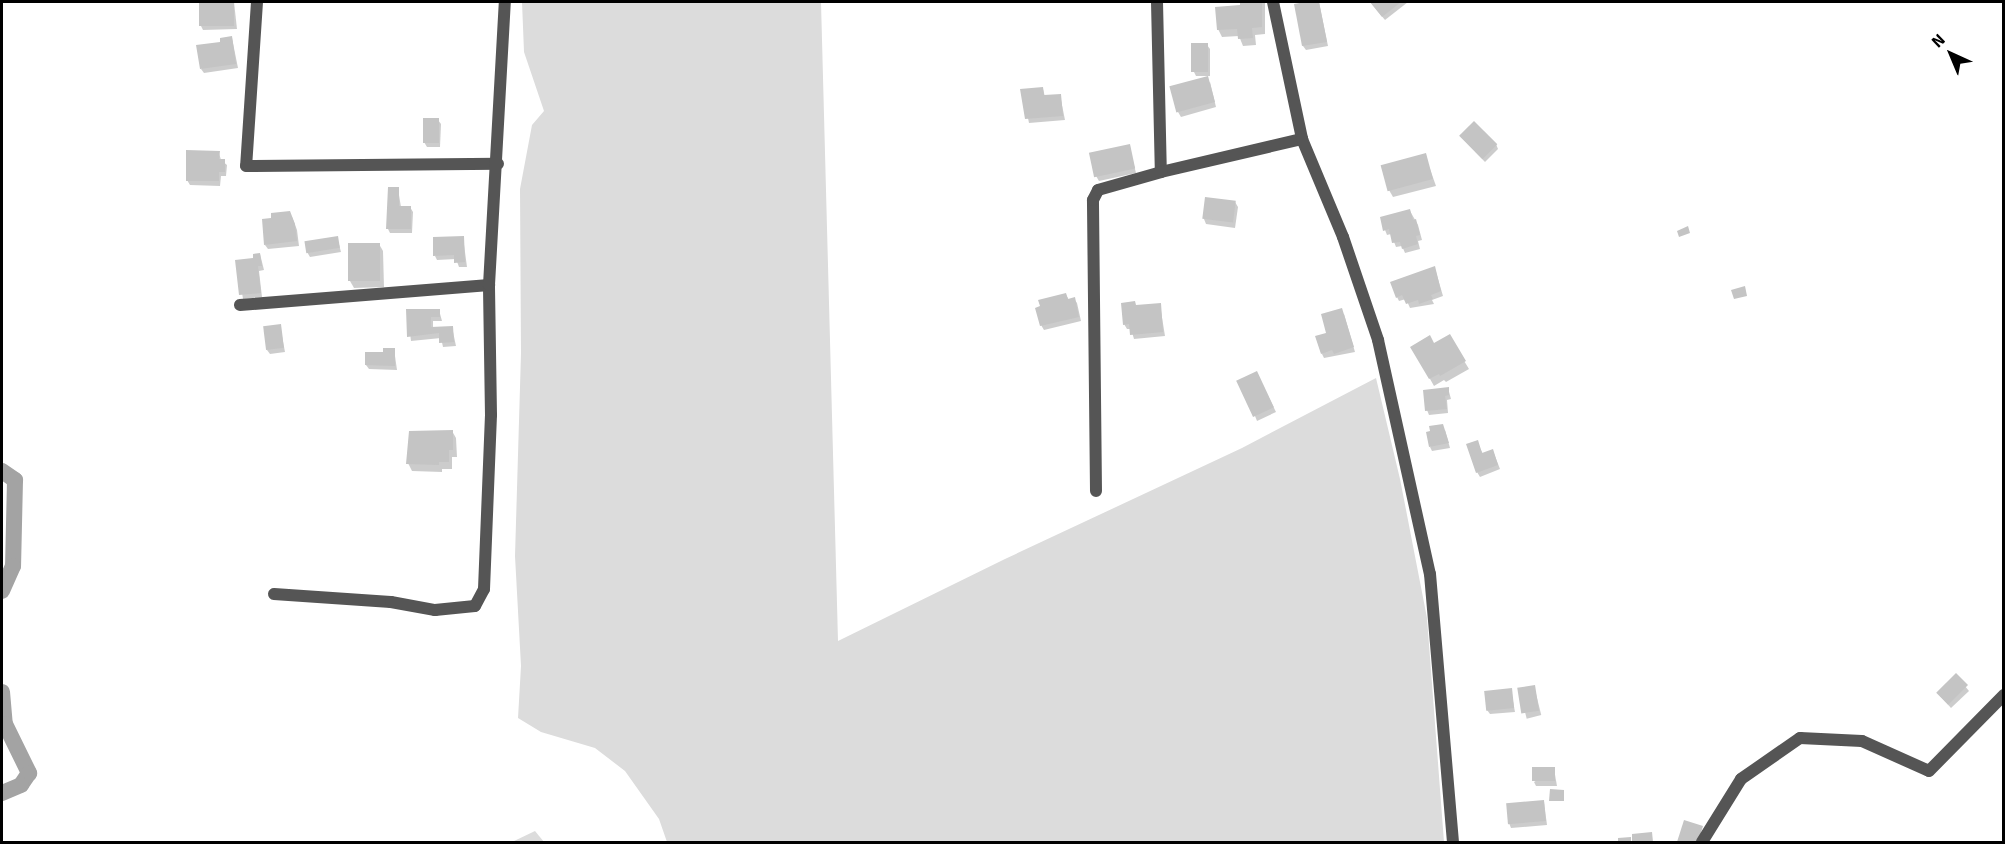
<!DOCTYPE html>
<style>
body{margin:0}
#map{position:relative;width:2005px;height:844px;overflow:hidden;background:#fff;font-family:Signika,sans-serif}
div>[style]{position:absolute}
.green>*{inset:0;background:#dcdcdc}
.shadow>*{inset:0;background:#0003;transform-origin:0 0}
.canal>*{height:16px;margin:-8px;padding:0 8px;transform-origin:8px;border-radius:8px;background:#a3a3a3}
.building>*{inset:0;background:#c4c4c4;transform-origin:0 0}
.minor>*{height:12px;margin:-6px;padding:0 6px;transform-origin:6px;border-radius:6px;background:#555}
span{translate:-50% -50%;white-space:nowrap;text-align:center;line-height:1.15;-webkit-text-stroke:6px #fff;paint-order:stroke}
.frame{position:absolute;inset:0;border:3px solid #000;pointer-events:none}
.north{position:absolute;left:1921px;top:24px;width:60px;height:60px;-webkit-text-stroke:4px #fff;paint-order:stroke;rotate:316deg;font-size:16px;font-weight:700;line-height:24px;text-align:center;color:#000}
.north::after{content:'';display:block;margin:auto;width:21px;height:27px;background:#000;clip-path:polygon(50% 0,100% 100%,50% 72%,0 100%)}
</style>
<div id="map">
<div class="green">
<div style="clip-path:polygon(522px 2px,821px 2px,838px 641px,1005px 559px,1242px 448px,1376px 378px,1400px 479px,1427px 618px,1444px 842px,667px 842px,659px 819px,625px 771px,595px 748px,541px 732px,518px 718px,521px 666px,515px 556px,521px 353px,520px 189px,532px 125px,544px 111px,524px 52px)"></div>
<div style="clip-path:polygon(535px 831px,544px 842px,512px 842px)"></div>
</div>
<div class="shadow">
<div style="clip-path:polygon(200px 2px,234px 2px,237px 29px,203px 30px,201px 26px)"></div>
<div style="clip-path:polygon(1241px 2px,1265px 2px,1265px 34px,1255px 35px,1256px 45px,1243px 46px,1239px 36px,1222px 37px,1218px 29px,1242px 7px)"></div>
<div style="clip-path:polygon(1307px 2px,1319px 2px,1328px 46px,1306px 50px,1303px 46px,1296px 5px)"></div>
<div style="clip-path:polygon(1370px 2px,1408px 2px,1385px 20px)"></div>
<div style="clip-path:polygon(232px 38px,238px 68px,204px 73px,201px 69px)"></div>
<div style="clip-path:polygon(1193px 45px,1207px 45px,1210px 49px,1210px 76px,1196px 76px,1194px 72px)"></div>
<div style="clip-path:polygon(1210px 82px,1216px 107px,1181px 117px,1178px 112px)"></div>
<div style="clip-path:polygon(1043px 89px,1045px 97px,1060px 95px,1065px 120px,1029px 123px,1022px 90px)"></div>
<div style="clip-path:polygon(438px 120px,441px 124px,440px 147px,427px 147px,424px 142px)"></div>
<div style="clip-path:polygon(1461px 137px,1496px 144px,1498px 149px,1485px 162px)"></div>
<div style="clip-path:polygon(1129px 146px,1136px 173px,1099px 181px,1096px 176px)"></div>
<div style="clip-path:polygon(219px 153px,221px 160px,227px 165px,226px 176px,221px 176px,220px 186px,190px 185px,187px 180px)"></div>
<div style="clip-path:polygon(1425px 155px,1436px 186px,1393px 197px,1389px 190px)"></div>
<div style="clip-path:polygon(398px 189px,401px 207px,410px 207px,413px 212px,412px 233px,390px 233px,388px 229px)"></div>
<div style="clip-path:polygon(1235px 202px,1238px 207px,1235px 228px,1206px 224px,1204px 219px)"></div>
<div style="clip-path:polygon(1410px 211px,1418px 225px,1422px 240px,1418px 241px,1420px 249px,1405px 253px,1402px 246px,1396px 247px,1391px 234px,1387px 235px,1385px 230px)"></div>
<div style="clip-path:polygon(292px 217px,297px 230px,299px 246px,268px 249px,265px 245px)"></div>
<div style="clip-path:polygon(337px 237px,341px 252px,310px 257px,307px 252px)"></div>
<div style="clip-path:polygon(463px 237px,467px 267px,459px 267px,456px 259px,437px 260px,435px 256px)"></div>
<div style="clip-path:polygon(379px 244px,383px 251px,384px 287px,354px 288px,350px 281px)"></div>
<div style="clip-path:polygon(260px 254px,264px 270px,259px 271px,262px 297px,243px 299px,237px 261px,255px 259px)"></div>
<div style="clip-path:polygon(1436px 272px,1443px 296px,1432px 300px,1434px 304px,1410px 308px,1406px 299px,1399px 301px,1397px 297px)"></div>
<div style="clip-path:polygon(1066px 295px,1069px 300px,1074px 299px,1077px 303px,1081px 321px,1044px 330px,1041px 325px)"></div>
<div style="clip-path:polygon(1160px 305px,1165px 336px,1134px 339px,1131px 329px,1127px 329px,1124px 324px,1137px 307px)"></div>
<div style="clip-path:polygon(407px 310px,439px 310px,442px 321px,433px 321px,433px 328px,452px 327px,456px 346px,443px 347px,441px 338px,411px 341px)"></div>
<div style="clip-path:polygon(1344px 314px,1355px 352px,1324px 358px,1322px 354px,1328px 334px)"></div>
<div style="clip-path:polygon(280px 326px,285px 352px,270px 354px,267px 350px)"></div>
<div style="clip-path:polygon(1449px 336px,1469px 369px,1446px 382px,1444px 380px,1434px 386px,1412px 347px,1434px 345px)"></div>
<div style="clip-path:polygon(394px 349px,397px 370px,369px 369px,366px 365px)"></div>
<div style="clip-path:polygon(1259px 377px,1276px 412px,1257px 421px,1255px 416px)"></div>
<div style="clip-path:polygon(1448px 388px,1451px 399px,1447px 400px,1448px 413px,1429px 415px,1427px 410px)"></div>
<div style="clip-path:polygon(1445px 430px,1450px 448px,1432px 451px,1430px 447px)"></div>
<div style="clip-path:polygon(452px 431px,456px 438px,457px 457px,452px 457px,452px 469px,442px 469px,442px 472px,412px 471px,408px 463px)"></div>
<div style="clip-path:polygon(1477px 442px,1483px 454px,1493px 451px,1500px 469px,1480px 477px,1477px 472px)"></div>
<div style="clip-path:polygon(1956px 675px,1969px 691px,1951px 708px,1940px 696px)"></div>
<div style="left:1534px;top:686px;width:30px;height:15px;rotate:76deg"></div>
<div style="clip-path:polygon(1511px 690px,1515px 712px,1490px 714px,1487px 710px)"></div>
<div style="clip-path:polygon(1554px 769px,1557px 786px,1536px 786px,1534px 782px)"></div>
<div style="clip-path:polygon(1544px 802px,1547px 825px,1511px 828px,1509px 823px)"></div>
</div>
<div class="canal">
<div style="left:2px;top:471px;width:16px;rotate:35deg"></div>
<div style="left:15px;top:480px;width:86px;rotate:91.3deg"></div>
<div style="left:13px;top:566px;width:27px;rotate:114deg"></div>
<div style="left:2px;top:692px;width:32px;rotate:85deg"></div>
<div style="left:5px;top:724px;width:55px;rotate:63.9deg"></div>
<div style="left:29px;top:773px;width:14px;rotate:124deg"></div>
<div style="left:21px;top:785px;width:21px;rotate:157deg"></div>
</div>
<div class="building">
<div style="left:199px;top:2px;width:35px;height:24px"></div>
<div style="clip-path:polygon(1240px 2px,1262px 2px,1262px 27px,1252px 28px,1253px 38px,1238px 39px,1237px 29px,1217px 30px,1215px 7px,1240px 5px)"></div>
<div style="clip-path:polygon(1305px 2px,1319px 2px,1327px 42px,1302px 46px,1294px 4px)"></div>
<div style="clip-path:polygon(1370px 2px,1401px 2px,1382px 17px)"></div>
<div style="clip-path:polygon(232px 36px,236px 64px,200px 69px,196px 45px,220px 42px,220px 38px)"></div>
<div style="left:1208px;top:43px;width:29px;height:17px;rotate:90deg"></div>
<div style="left:1208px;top:76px;width:27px;height:40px;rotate:75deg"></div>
<div style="clip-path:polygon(1043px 87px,1044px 95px,1061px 94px,1063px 116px,1025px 119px,1020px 89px)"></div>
<div style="left:423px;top:118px;width:16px;height:25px"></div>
<div style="left:1474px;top:121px;width:33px;height:21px;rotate:45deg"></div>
<div style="left:1130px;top:144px;width:25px;height:42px;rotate:78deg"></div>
<div style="clip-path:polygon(186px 150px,220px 151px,219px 159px,225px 159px,225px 172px,219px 172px,219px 181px,186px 181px)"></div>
<div style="left:1426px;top:153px;width:27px;height:47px;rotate:75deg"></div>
<div style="clip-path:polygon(388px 187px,399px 187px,399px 206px,411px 206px,411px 229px,386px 229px)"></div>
<div style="left:1205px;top:197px;width:31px;height:22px;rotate:7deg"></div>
<div style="clip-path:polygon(1410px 209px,1413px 220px,1416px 219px,1420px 235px,1416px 236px,1418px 244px,1402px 249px,1400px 242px,1392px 243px,1389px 229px,1383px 231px,1380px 217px)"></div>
<div style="clip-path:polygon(290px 211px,295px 224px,297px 241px,264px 245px,262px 219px,271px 218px,271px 213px)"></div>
<div style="clip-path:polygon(1688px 226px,1690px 233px,1679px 237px,1677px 231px)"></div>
<div style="left:338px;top:236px;width:12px;height:34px;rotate:81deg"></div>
<div style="clip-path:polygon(464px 236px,465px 262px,454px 263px,454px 255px,433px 256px,433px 237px)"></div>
<div style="left:348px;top:243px;width:32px;height:38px"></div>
<div style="clip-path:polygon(260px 253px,262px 266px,258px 266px,261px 293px,239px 295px,235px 260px,253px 258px,253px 254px)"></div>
<div style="clip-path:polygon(1435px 266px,1441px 291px,1431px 295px,1433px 299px,1419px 304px,1418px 300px,1406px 304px,1402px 295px,1396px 298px,1390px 282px)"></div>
<div style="clip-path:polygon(1745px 286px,1747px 296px,1734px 299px,1731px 290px)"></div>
<div style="clip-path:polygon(1066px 293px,1068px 299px,1075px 297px,1079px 317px,1040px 326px,1035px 308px,1040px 306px,1038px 300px)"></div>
<div style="clip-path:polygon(1135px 301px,1136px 305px,1161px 303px,1163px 332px,1130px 335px,1129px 324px,1123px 325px,1121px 303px)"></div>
<div style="clip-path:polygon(1342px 308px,1354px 347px,1334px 354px,1332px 350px,1321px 354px,1315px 336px,1326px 333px,1321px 314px)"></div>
<div style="clip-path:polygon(406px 309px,440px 309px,440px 317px,431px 317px,431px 327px,453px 326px,454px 342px,439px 343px,439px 333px,407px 337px)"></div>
<div style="left:281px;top:324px;width:24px;height:18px;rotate:83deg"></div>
<div style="clip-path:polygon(1450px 334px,1466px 361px,1440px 376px,1439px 374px,1429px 379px,1410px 347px,1430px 335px,1434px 343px)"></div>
<div style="clip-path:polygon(383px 348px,395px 348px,395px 366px,365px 365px,365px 352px,383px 352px)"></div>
<div style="left:1257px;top:371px;width:40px;height:23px;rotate:65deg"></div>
<div style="clip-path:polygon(1449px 387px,1449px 395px,1445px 396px,1447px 409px,1425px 411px,1423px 390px)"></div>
<div style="clip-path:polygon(1443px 424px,1449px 443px,1429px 447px,1426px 432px,1430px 431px,1429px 426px)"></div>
<div style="clip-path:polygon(453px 430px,453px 450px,449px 450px,449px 462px,439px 462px,439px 465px,406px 464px,409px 431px)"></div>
<div style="clip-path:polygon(1478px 440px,1482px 453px,1493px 449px,1498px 465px,1476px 473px,1466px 444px)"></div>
<div style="left:1956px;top:673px;width:17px;height:28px;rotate:45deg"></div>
<div style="left:1535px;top:685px;width:26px;height:18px;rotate:81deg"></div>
<div style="left:1512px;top:688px;width:20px;height:28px;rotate:84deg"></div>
<div style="left:1555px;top:767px;width:14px;height:23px;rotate:90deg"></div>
<div style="clip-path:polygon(1550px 789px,1564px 790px,1564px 801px,1549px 801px)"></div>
<div style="left:1544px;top:800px;width:21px;height:38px;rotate:85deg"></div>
<div style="clip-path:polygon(1684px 820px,1703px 826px,1698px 842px,1677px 842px)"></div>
<div style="clip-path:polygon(1652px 832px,1653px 842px,1632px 842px,1632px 834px)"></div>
<div style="clip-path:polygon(1631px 837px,1631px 842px,1618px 842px,1618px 838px)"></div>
</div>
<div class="minor">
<div style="left:257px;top:2px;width:164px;rotate:93.8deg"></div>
<div style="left:246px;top:166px;width:252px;rotate:-0.5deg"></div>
<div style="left:1157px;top:2px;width:170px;rotate:88.7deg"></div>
<div style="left:1161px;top:172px;width:145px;rotate:-13.2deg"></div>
<div style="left:1273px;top:2px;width:140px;rotate:78deg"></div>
<div style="left:1302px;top:139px;width:106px;rotate:67.3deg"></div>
<div style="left:1343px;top:237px;width:109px;rotate:71.2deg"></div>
<div style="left:1378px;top:340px;width:240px;rotate:77.5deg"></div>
<div style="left:1430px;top:574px;width:269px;rotate:85.1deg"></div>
<div style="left:240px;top:305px;width:250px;rotate:-4.6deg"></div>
<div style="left:1096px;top:491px;width:291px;rotate:-90.6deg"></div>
<div style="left:1093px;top:200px;width:11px;rotate:-63deg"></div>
<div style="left:1098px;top:190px;width:66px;rotate:-15.9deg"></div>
<div style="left:274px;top:594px;width:117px;rotate:3.9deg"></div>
<div style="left:391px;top:602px;width:45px;rotate:10.3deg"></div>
<div style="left:435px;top:610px;width:40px;rotate:-5.7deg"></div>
<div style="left:475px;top:606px;width:19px;rotate:-62deg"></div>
<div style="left:484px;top:589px;width:174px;rotate:-87.7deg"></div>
<div style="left:491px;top:415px;width:130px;rotate:-90.9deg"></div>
<div style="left:489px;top:285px;width:283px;rotate:-86.8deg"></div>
<div style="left:1702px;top:842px;width:74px;rotate:-58.2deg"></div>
<div style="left:1741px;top:779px;width:72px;rotate:-34.8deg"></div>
<div style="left:1800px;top:738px;width:62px;rotate:2.8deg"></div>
<div style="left:1862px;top:741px;width:73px;rotate:24.1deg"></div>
<div style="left:1929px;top:771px;width:107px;rotate:-45.4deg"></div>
</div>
<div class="frame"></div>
<div class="north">N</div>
</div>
